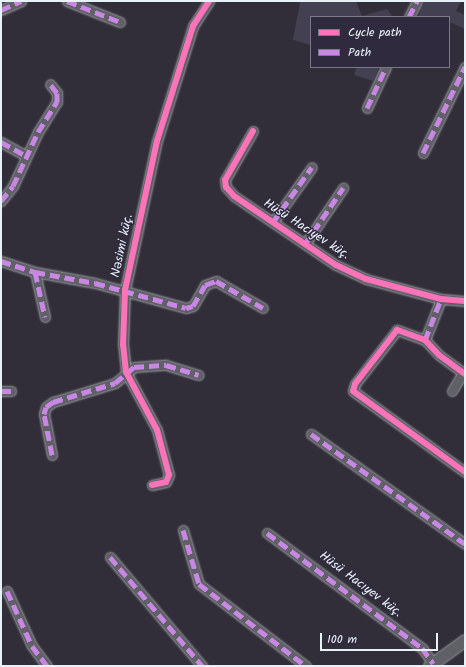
<!DOCTYPE html>
<meta charset="utf-8">
<style>
body{margin:0}
#map{position:relative;width:466px;height:667px;overflow:hidden;background:#312e39;font-family:Kalam,sans-serif}
div>[style]{position:absolute}
.green>*{inset:0;background:#434151}
.roads{filter:drop-shadow(0 0 1px #98999f) drop-shadow(0 0 1px #98999f)}
.minor>*{height:9px;margin:-4.5px;padding:0 4.5px;transform-origin:4.5px;border-radius:4.5px;background:#606067}
.major>*{height:11px;margin:-5.5px;padding:0 5.5px;transform-origin:5.5px;border-radius:5.5px;background:#606067}
.quiet>*{height:5px;margin-top:-2.5px;transform-origin:0;background:repeating-linear-gradient(90deg,#c787e3 0 10px,transparent 0 15px)}
.cycleway>*{height:6px;margin:-3px;padding:0 3px;transform-origin:3px;border-radius:3px;background:#fb73b8}
span{translate:-50% -50%;white-space:nowrap;text-align:center;line-height:1.15;-webkit-text-stroke:3px #2f2a3d;paint-order:stroke}
.street-label{font-size:13px;color:#e8f1f8}
.frame{position:absolute;inset:0;border:2px solid #e8f1f8;pointer-events:none}
.legend{position:absolute;left:310px;top:16px;width:140px;height:52px;box-sizing:border-box;background:#2f2a3d;border:1px solid #797a88;margin:0;padding:5px 7px;list-style:none;font-size:12px;color:#e8f1f8}
.legend li{display:flex;align-items:center;gap:8px;height:20px}
.legend b{width:20px;border:1px solid #797a88}
.scale{position:absolute;left:320px;top:633px;width:118px;height:18px;box-sizing:border-box;border:2px solid #e8f1f8;border-top:0;padding-left:5px;font-size:12px;line-height:14px;white-space:nowrap;color:#e8f1f8;-webkit-text-stroke:3px #2f2a3d;paint-order:stroke}
</style>
<div id="map">
<div class="green">
<div style="clip-path:polygon(302px 1px,356px 1px,362px 16px,387px 9px,393px 17px,311px 17px,311px 45px,293px 40px,300px 2px)"></div>
<div style="clip-path:polygon(425px 1px,461px 1px,456px 11px,465px 15px,465px 29px,449px 22px,449px 17px,418px 17px)"></div>
<div style="clip-path:polygon(357px 67px,379px 67px,373px 81px,354px 75px)"></div>
</div>
<div class="roads">
<div class="minor">
<div style="left:67px;top:1px;width:57px;rotate:21.6deg"></div>
<div style="left:1px;top:10px;width:22px;rotate:-24deg"></div>
<div style="left:409px;top:17px;width:18px;rotate:-63deg"></div>
<div style="left:367px;top:108px;width:45px;rotate:-65.1deg"></div>
<div style="left:253px;top:131px;width:56px;rotate:119.7deg"></div>
<div style="left:225px;top:180px;width:7px;rotate:82deg"></div>
<div style="left:226px;top:187px;width:12px;rotate:48deg"></div>
<div style="left:234px;top:196px;width:123px;rotate:34.1deg"></div>
<div style="left:336px;top:265px;width:33px;rotate:25deg"></div>
<div style="left:366px;top:279px;width:78px;rotate:14.9deg"></div>
<div style="left:441px;top:299px;width:24px;rotate:5deg"></div>
<div style="left:1px;top:142px;width:29px;rotate:29deg"></div>
<div style="left:423px;top:153px;width:96px;rotate:-64deg"></div>
<div style="left:1px;top:201px;width:19px;rotate:-51deg"></div>
<div style="left:13px;top:186px;width:60px;rotate:-65.2deg"></div>
<div style="left:38px;top:132px;width:36px;rotate:-58deg"></div>
<div style="left:57px;top:102px;width:9px;rotate:-90deg"></div>
<div style="left:57px;top:93px;width:11px;rotate:-128deg"></div>
<div style="left:273px;top:222px;width:67px;rotate:-54.7deg"></div>
<div style="left:305px;top:244px;width:68px;rotate:-55.8deg"></div>
<div style="left:1px;top:261px;width:36px;rotate:18deg"></div>
<div style="left:35px;top:272px;width:61px;rotate:10.4deg"></div>
<div style="left:95px;top:283px;width:94px;rotate:15.4deg"></div>
<div style="left:186px;top:308px;width:7px;rotate:-16deg"></div>
<div style="left:193px;top:306px;width:24px;rotate:-60deg"></div>
<div style="left:205px;top:285px;width:12px;rotate:-20deg"></div>
<div style="left:216px;top:281px;width:54px;rotate:29.9deg"></div>
<div style="left:35px;top:272px;width:46px;rotate:77.5deg"></div>
<div style="left:425px;top:340px;width:44px;rotate:-68.7deg"></div>
<div style="left:465px;top:374px;width:32px;rotate:-144deg"></div>
<div style="left:439px;top:355px;width:21px;rotate:-133deg"></div>
<div style="left:425px;top:340px;width:30px;rotate:-160deg"></div>
<div style="left:397px;top:330px;width:68px;rotate:127.9deg"></div>
<div style="left:355px;top:384px;width:7px;rotate:106deg"></div>
<div style="left:353px;top:391px;width:138px;rotate:35.9deg"></div>
<div style="left:1px;top:391px;width:10px"></div>
<div style="left:452px;top:391px;width:21px;rotate:-59deg"></div>
<div style="left:311px;top:434px;width:189px;rotate:35.5deg"></div>
<div style="left:52px;top:455px;width:42px;rotate:-101deg"></div>
<div style="left:44px;top:414px;width:7px;rotate:-74deg"></div>
<div style="left:46px;top:407px;width:9px;rotate:-36deg"></div>
<div style="left:53px;top:402px;width:65px;rotate:-17deg"></div>
<div style="left:115px;top:383px;width:25px;rotate:-40deg"></div>
<div style="left:134px;top:367px;width:32px;rotate:-4deg"></div>
<div style="left:166px;top:365px;width:34px;rotate:17deg"></div>
<div style="left:152px;top:485px;width:14px;rotate:-12deg"></div>
<div style="left:166px;top:482px;width:8px;rotate:-67deg"></div>
<div style="left:169px;top:475px;width:47px;rotate:-104.9deg"></div>
<div style="left:157px;top:430px;width:66px;rotate:-118.1deg"></div>
<div style="left:126px;top:372px;width:27px;rotate:-96deg"></div>
<div style="left:123px;top:345px;width:55px;rotate:-87.9deg"></div>
<div style="left:125px;top:290px;width:152px;rotate:-77.9deg"></div>
<div style="left:157px;top:141px;width:121px;rotate:-72.6deg"></div>
<div style="left:193px;top:26px;width:30px;rotate:-57deg"></div>
<div style="left:183px;top:530px;width:56px;rotate:73.5deg"></div>
<div style="left:199px;top:584px;width:135px;rotate:37.5deg"></div>
<div style="left:267px;top:533px;width:193px;rotate:36.6deg"></div>
<div style="left:422px;top:648px;width:22px;rotate:54deg"></div>
<div style="left:110px;top:557px;width:143px;rotate:49.8deg"></div>
<div style="left:7px;top:591px;width:60px;rotate:65.6deg"></div>
<div style="left:32px;top:646px;width:25px;rotate:53deg"></div>
</div>
<div class="major">
<div style="left:429px;top:666px;width:44px;rotate:-35.8deg"></div>
</div>
</div>
<div class="quiet">
<div style="left:67px;top:1px;width:57px;rotate:21.6deg"></div>
<div style="left:1px;top:10px;width:22px;rotate:-24deg"></div>
<div style="left:409px;top:17px;width:18px;rotate:-63deg"></div>
<div style="left:367px;top:108px;width:45px;rotate:-65.1deg"></div>
<div style="left:1px;top:142px;width:29px;rotate:29deg"></div>
<div style="left:423px;top:153px;width:96px;rotate:-64deg"></div>
<div style="left:1px;top:201px;width:19px;rotate:-51deg"></div>
<div style="left:13px;top:186px;width:60px;rotate:-65.2deg"></div>
<div style="left:38px;top:132px;width:36px;rotate:-58deg"></div>
<div style="left:57px;top:102px;width:9px;rotate:-90deg"></div>
<div style="left:57px;top:93px;width:11px;rotate:-128deg"></div>
<div style="left:273px;top:222px;width:67px;rotate:-54.7deg"></div>
<div style="left:305px;top:244px;width:68px;rotate:-55.8deg"></div>
<div style="left:1px;top:261px;width:36px;rotate:18deg"></div>
<div style="left:35px;top:272px;width:61px;rotate:10.4deg"></div>
<div style="left:95px;top:283px;width:94px;rotate:15.4deg"></div>
<div style="left:186px;top:308px;width:7px;rotate:-16deg"></div>
<div style="left:193px;top:306px;width:24px;rotate:-60deg"></div>
<div style="left:205px;top:285px;width:12px;rotate:-20deg"></div>
<div style="left:216px;top:281px;width:54px;rotate:29.9deg"></div>
<div style="left:35px;top:272px;width:46px;rotate:77.5deg"></div>
<div style="left:425px;top:340px;width:44px;rotate:-68.7deg"></div>
<div style="left:1px;top:391px;width:10px"></div>
<div style="left:311px;top:434px;width:189px;rotate:35.5deg"></div>
<div style="left:52px;top:455px;width:42px;rotate:-101deg"></div>
<div style="left:44px;top:414px;width:7px;rotate:-74deg"></div>
<div style="left:46px;top:407px;width:9px;rotate:-36deg"></div>
<div style="left:53px;top:402px;width:65px;rotate:-17deg"></div>
<div style="left:115px;top:383px;width:25px;rotate:-40deg"></div>
<div style="left:134px;top:367px;width:32px;rotate:-4deg"></div>
<div style="left:166px;top:365px;width:34px;rotate:17deg"></div>
<div style="left:183px;top:530px;width:56px;rotate:73.5deg"></div>
<div style="left:199px;top:584px;width:135px;rotate:37.5deg"></div>
<div style="left:267px;top:533px;width:193px;rotate:36.6deg"></div>
<div style="left:422px;top:648px;width:19px;rotate:54deg"></div>
<div style="left:110px;top:557px;width:143px;rotate:49.8deg"></div>
<div style="left:7px;top:591px;width:60px;rotate:65.6deg"></div>
<div style="left:32px;top:646px;width:25px;rotate:53deg"></div>
</div>
<div class="cycleway">
<div style="left:253px;top:131px;width:56px;rotate:119.7deg"></div>
<div style="left:225px;top:180px;width:7px;rotate:82deg"></div>
<div style="left:226px;top:187px;width:12px;rotate:48deg"></div>
<div style="left:234px;top:196px;width:123px;rotate:34.1deg"></div>
<div style="left:336px;top:265px;width:33px;rotate:25deg"></div>
<div style="left:366px;top:279px;width:78px;rotate:14.9deg"></div>
<div style="left:441px;top:299px;width:24px;rotate:5deg"></div>
<div style="left:465px;top:374px;width:32px;rotate:-144deg"></div>
<div style="left:439px;top:355px;width:21px;rotate:-133deg"></div>
<div style="left:425px;top:340px;width:30px;rotate:-160deg"></div>
<div style="left:397px;top:330px;width:68px;rotate:127.9deg"></div>
<div style="left:355px;top:384px;width:7px;rotate:106deg"></div>
<div style="left:353px;top:391px;width:138px;rotate:35.9deg"></div>
<div style="left:152px;top:485px;width:14px;rotate:-12deg"></div>
<div style="left:166px;top:482px;width:8px;rotate:-67deg"></div>
<div style="left:169px;top:475px;width:47px;rotate:-104.9deg"></div>
<div style="left:157px;top:430px;width:66px;rotate:-118.1deg"></div>
<div style="left:126px;top:372px;width:27px;rotate:-96deg"></div>
<div style="left:123px;top:345px;width:55px;rotate:-87.9deg"></div>
<div style="left:125px;top:290px;width:152px;rotate:-77.9deg"></div>
<div style="left:157px;top:141px;width:121px;rotate:-72.6deg"></div>
<div style="left:193px;top:26px;width:30px;rotate:-57deg"></div>
</div>
<div class="street-label">
<span style="left:306px;top:230px;rotate:33deg">Hüsü Hacıyev küç.</span>
<span style="left:123px;top:246px;rotate:-78deg">Nəsimi küç.</span>
<span style="left:360px;top:585px;rotate:37deg">Hüsü Hacıyev küç.</span>
</div>
<div class="frame"></div>
<ul class="legend">
<li><b style="height:5px;background:#fb73b8"></b>Cycle path</li>
<li><b style="height:5px;background:#c787e3"></b>Path</li>
</ul>
<div class="scale">100 m</div>
</div>
